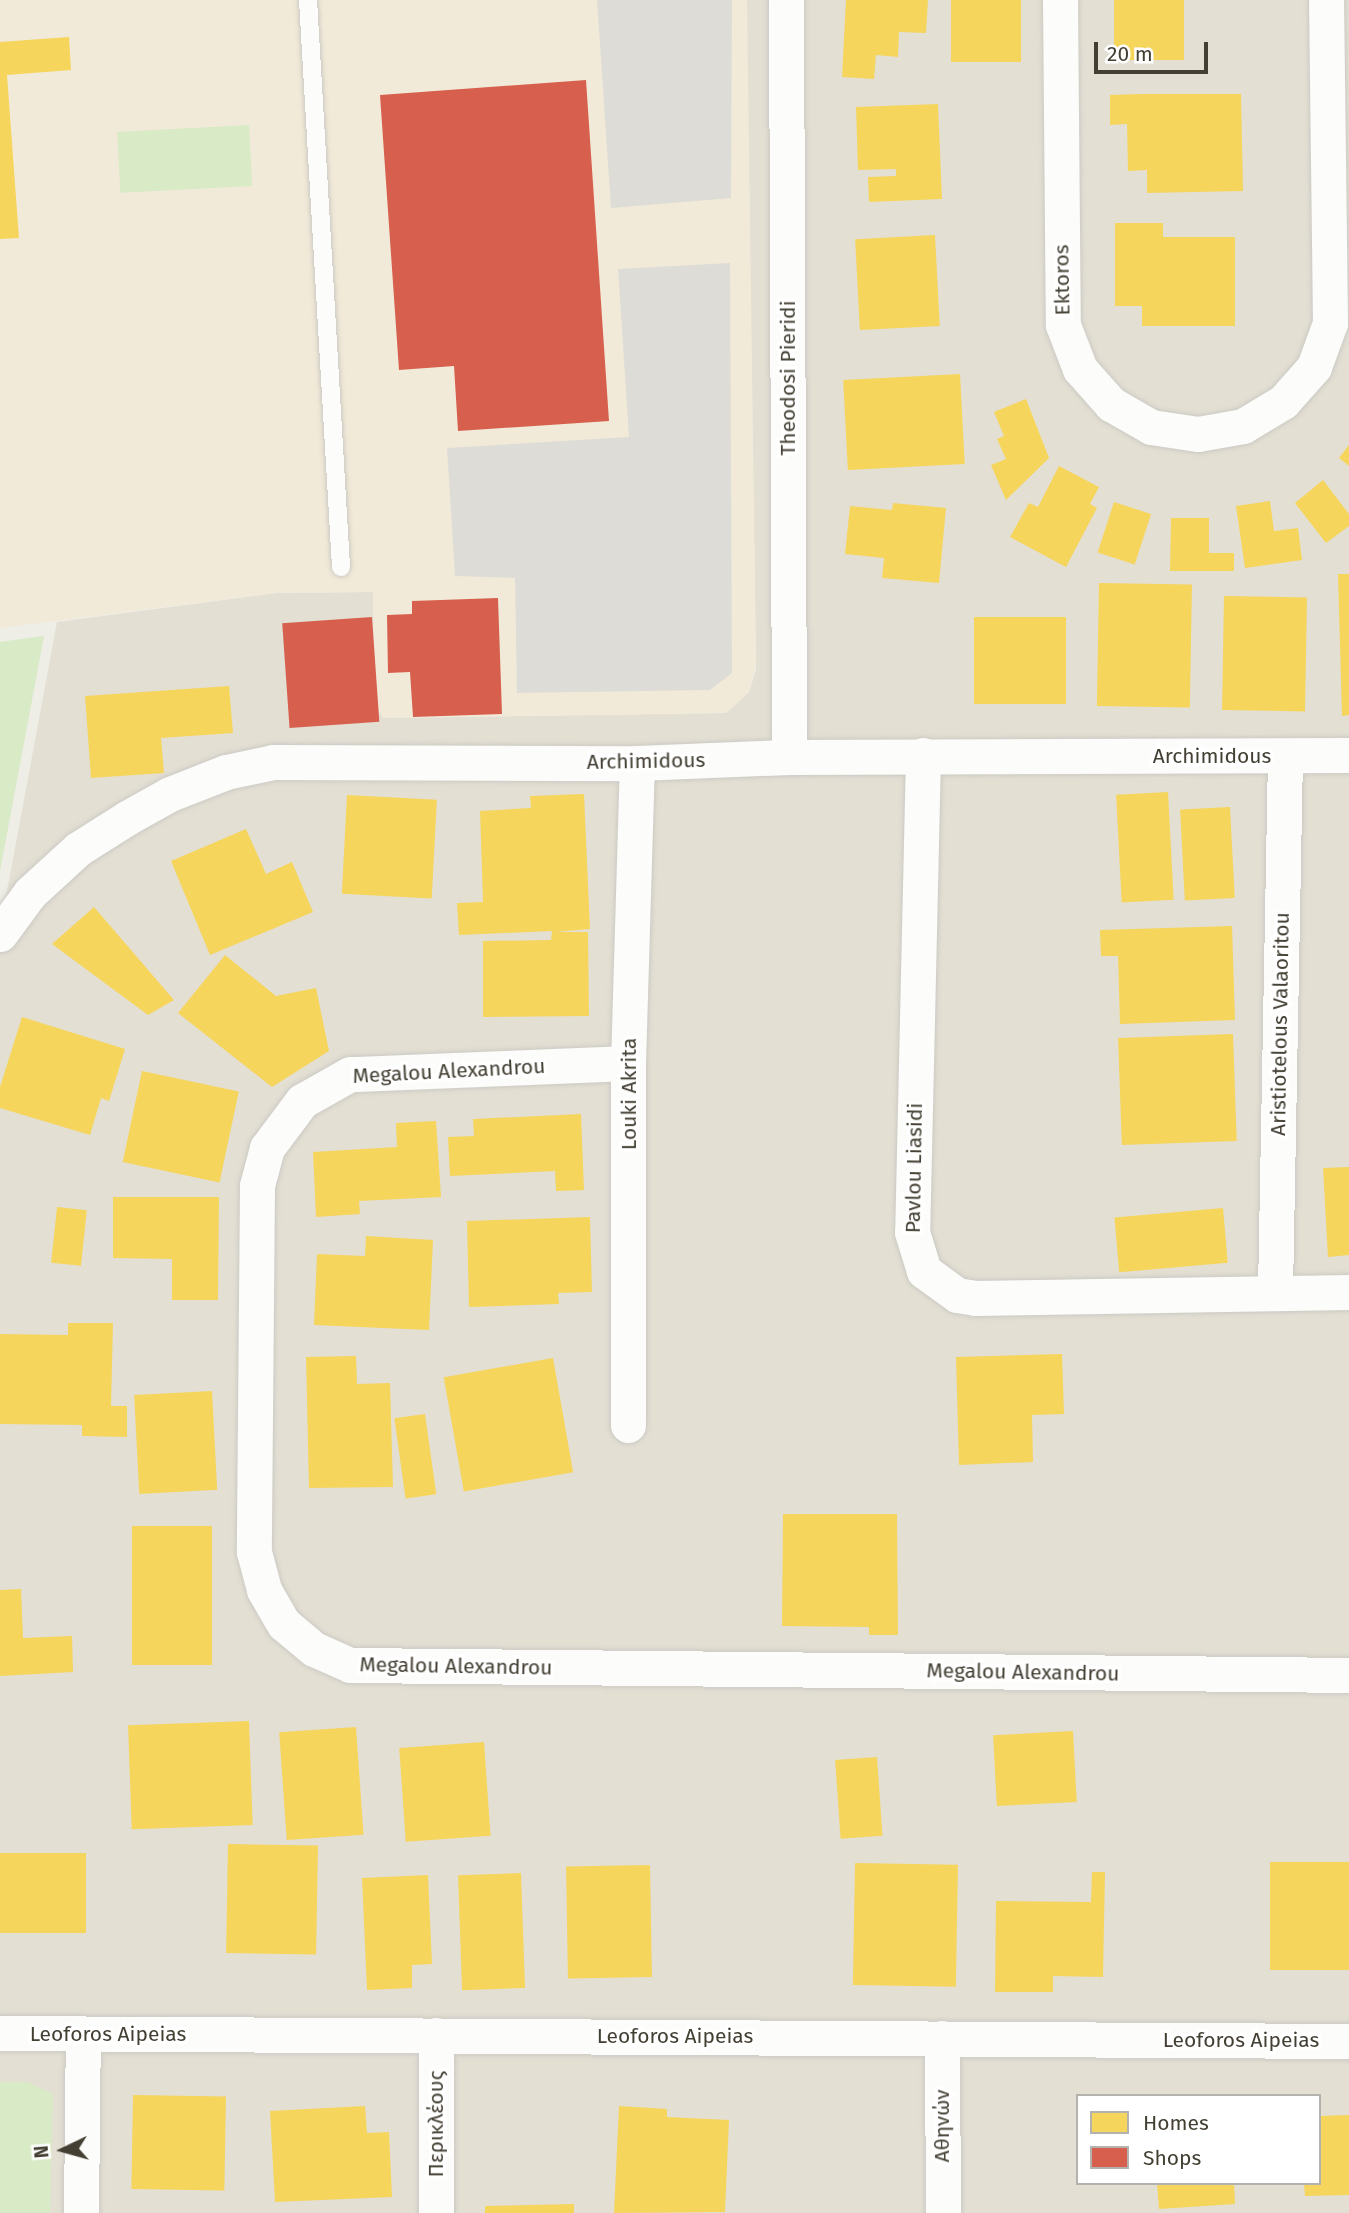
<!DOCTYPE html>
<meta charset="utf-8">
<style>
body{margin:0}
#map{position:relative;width:1349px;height:2213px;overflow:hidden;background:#eeede6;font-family:"Fira Sans",sans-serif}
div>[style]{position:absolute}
.residential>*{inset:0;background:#e3dfd3}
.commercial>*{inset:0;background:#f2ead8}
.green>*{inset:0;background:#d8eac6;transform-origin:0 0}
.parking>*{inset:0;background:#dddcd6}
.homes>*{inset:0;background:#f6d55c;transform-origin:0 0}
.shops>*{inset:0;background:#d6604d;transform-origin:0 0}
.roads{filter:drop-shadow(0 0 2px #cccac4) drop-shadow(0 0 2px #cccac4)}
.service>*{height:18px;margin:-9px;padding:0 9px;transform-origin:9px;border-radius:9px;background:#fcfcfb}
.minor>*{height:35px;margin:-17.5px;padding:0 17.5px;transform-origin:17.5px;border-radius:17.5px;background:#fcfcfb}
span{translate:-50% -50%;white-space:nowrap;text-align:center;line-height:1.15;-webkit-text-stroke:7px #fff;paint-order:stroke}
.street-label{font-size:21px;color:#433f33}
.legend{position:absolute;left:1076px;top:2094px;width:245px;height:91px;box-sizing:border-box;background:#fff;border:2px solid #b4b2ad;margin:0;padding:9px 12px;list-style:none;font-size:21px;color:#433f33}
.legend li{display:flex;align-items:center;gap:14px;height:35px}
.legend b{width:35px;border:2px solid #b4b2ad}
.north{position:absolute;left:28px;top:2115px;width:70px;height:70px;-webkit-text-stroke:5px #fff;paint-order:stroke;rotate:265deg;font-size:19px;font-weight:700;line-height:28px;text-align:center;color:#433f33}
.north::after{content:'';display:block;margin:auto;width:24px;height:32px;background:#433f33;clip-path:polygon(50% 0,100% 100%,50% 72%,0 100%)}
.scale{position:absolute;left:1094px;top:42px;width:114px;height:32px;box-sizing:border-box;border:4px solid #433f33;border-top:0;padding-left:9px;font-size:21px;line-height:24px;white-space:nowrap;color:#433f33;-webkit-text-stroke:5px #fff;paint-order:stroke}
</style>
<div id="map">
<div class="residential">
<div style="clip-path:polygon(evenodd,746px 0,1349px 0,1349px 2213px,0 2213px,0 929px,57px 622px,276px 593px,373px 592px,375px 705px,384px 718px,726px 713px,749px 692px,756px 670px,746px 0,1078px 2096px,1319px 2096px,1319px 2183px,1078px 2183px,1078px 2096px)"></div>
</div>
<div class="commercial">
<div style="clip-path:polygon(0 0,747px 0,756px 663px,749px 692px,726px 713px,383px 718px,375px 705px,373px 592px,276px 593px,0 628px)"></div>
</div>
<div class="green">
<div style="left:249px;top:125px;width:61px;height:132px;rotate:87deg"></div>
<div style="clip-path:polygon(44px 636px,0 871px,0 872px,0 642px)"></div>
<div style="clip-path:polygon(0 2082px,28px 2082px,53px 2094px,50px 2213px,0 2213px)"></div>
</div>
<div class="parking">
<div style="clip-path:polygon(597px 0,732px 0,731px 198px,611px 208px)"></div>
<div style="clip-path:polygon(730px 263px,732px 673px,710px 690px,517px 693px,515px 578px,455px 576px,447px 448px,629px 437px,618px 269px)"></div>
</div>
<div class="homes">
<div style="clip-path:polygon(846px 0,928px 0,926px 33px,899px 32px,898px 57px,876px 55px,874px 79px,842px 77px)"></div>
<div style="left:951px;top:0;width:70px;height:62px"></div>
<div style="left:1114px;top:0;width:70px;height:60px"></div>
<div style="clip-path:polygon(69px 37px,71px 70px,7px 75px,19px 238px,0 239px,0 42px)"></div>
<div style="clip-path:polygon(1141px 94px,1241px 94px,1243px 191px,1147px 193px,1147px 170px,1128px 171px,1127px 124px,1110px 125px,1110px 95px)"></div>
<div style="clip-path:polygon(938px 104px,942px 199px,869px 202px,868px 177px,896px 176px,896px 169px,858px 170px,856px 107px)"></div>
<div style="clip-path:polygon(1115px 223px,1163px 223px,1163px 237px,1235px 237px,1235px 326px,1142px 326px,1142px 306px,1115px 306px)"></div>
<div style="left:935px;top:235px;width:91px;height:80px;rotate:87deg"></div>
<div style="left:960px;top:374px;width:90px;height:117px;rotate:87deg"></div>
<div style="clip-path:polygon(1026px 399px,1049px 458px,1006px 500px,991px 465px,1006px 459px,997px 439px,1004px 436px,994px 412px)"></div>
<div style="clip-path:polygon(1349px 445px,1349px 466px,1339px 458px)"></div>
<div style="clip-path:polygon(1059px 466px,1099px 487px,1090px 504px,1097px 508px,1066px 567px,1010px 537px,1029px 503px,1038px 507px)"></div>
<div style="clip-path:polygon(1323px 480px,1349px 514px,1349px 526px,1326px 543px,1295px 503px)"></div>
<div style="clip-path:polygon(1270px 501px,1274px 531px,1298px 528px,1302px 560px,1245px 568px,1236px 506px)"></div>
<div style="left:1114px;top:502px;width:39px;height:53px;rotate:18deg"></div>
<div style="clip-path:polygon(893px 503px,946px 508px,939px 583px,882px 578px,884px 558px,845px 554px,850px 506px,892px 510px)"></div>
<div style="clip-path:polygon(1171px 518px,1209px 518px,1209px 553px,1234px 553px,1234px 571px,1170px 571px)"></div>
<div style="clip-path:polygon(1338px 574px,1349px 574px,1349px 715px,1342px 716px)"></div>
<div style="left:1099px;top:583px;width:93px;height:123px;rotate:1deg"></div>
<div style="left:1224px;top:596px;width:83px;height:114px;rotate:1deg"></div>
<div style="left:974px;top:617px;width:92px;height:87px"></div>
<div style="clip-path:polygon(229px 686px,233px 733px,161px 738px,164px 773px,91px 778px,85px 696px)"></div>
<div style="left:1168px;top:792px;width:108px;height:52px;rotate:87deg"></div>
<div style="clip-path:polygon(584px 794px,590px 929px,554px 932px,588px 932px,589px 1016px,483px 1017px,483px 941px,551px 940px,552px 931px,459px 935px,457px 903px,483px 902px,480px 811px,531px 808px,530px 796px)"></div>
<div style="left:347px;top:795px;width:90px;height:99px;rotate:3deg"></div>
<div style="left:1230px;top:807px;width:91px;height:50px;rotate:87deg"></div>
<div style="clip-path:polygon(246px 829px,266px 874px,292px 862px,313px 912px,210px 955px,171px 861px)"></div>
<div style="clip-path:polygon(94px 907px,174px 1000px,148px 1015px,52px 944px)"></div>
<div style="clip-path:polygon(1232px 926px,1235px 1020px,1120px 1024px,1118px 956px,1101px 956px,1100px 930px)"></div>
<div style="clip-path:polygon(225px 955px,276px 996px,316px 988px,329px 1051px,272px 1087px,178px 1013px)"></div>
<div style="clip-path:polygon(22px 1017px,125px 1049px,109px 1101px,101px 1098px,90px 1135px,0 1108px,0 1087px)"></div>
<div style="left:1233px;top:1034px;width:107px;height:115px;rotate:88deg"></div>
<div style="left:142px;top:1071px;width:99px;height:93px;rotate:12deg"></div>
<div style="clip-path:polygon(581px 1114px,584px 1190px,556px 1191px,555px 1171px,450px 1176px,448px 1137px,474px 1136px,473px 1119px)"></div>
<div style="clip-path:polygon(436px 1121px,441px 1197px,359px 1201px,360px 1214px,316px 1217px,313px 1152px,397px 1147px,396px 1123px)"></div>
<div style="clip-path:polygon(1349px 1167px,1349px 1255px,1328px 1257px,1323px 1168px)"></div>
<div style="clip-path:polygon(113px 1197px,219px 1197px,218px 1300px,172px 1300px,172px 1259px,113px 1258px)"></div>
<div style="left:57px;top:1207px;width:30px;height:56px;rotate:6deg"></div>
<div style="left:1223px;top:1208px;width:55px;height:109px;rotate:85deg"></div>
<div style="clip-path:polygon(590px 1217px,592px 1292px,558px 1293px,559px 1304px,469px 1307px,467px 1221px)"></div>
<div style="clip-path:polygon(366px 1236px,433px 1240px,429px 1330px,314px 1325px,317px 1254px,365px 1256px)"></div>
<div style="clip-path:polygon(68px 1323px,113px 1323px,111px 1406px,127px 1406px,127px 1437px,82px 1436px,82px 1425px,0 1424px,0 1334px,68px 1335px)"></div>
<div style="clip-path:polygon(1062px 1354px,1064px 1414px,1032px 1415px,1033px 1462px,959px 1465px,956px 1357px)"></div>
<div style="clip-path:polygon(356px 1356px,357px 1384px,390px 1383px,393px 1487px,309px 1488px,306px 1357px)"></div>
<div style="left:553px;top:1358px;width:116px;height:111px;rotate:80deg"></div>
<div style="left:212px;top:1391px;width:99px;height:78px;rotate:87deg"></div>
<div style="left:425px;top:1414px;width:81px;height:31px;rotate:82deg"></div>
<div style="clip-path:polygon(783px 1514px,897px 1514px,898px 1635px,869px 1635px,869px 1627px,782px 1626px)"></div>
<div style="left:132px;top:1526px;width:80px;height:139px"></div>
<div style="clip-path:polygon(21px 1589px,23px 1638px,72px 1636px,73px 1672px,0 1676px,0 1590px)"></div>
<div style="left:249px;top:1721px;width:104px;height:121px;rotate:88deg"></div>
<div style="left:356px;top:1727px;width:108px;height:77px;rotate:86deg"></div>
<div style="left:1073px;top:1731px;width:71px;height:80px;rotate:87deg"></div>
<div style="left:484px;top:1742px;width:94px;height:85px;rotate:86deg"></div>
<div style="left:877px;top:1757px;width:79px;height:42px;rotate:86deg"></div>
<div style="left:228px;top:1844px;width:90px;height:109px;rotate:1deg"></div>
<div style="left:0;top:1853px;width:86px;height:80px"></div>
<div style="left:1349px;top:1862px;width:108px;height:79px;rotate:90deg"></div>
<div style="left:855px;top:1863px;width:103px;height:122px;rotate:1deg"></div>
<div style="left:650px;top:1865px;width:112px;height:84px;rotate:89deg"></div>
<div style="clip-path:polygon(1092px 1872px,1105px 1872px,1103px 1977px,1053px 1976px,1053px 1992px,995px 1992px,996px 1901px,1091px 1902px)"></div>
<div style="left:521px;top:1873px;width:115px;height:63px;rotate:88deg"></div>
<div style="clip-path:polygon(428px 1875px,432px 1964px,412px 1965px,412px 1988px,367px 1990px,362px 1878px)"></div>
<div style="left:133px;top:2095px;width:93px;height:94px;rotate:1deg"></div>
<div style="clip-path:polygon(365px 2106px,367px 2133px,389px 2132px,392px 2197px,275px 2202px,270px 2111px)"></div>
<div style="clip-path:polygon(619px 2106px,667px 2109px,667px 2117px,729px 2120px,725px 2212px,614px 2213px)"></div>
<div style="clip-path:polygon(1349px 2115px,1349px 2195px,1305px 2196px,1304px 2183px,1319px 2183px,1319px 2116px)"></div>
<div style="clip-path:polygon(1157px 2183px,1234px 2183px,1235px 2204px,1159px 2209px)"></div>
<div style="clip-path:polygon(574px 2204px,574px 2213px,485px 2213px,485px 2206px)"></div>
</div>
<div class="shops">
<div style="clip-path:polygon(586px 80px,609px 421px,458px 431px,454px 366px,399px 370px,380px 95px)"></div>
<div style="clip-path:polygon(498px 598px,502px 714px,413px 717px,410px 672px,388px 673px,387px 615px,412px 614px,412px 601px)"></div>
<div style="left:372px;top:617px;width:105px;height:90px;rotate:86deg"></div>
</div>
<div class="roads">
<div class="service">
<div style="left:308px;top:0;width:568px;rotate:86.67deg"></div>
</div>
<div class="minor">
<div style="left:786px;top:0;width:757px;rotate:89.77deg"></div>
<div style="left:1060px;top:0;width:325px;rotate:89.5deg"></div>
<div style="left:1063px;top:325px;width:47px;rotate:68.9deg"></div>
<div style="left:1080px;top:369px;width:47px;rotate:48.5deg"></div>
<div style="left:1111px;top:404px;width:46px;rotate:29.9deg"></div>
<div style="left:1151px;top:427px;width:48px;rotate:8.5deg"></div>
<div style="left:1198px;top:434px;width:46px;rotate:-10.1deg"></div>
<div style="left:1243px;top:426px;width:47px;rotate:-31deg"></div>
<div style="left:1283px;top:402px;width:47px;rotate:-48.5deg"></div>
<div style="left:1314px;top:367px;width:47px;rotate:-70deg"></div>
<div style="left:1330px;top:323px;width:323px;rotate:-90.7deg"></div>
<div style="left:923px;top:755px;width:477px;rotate:91.3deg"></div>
<div style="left:912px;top:1232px;width:41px;rotate:72.9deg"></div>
<div style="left:924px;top:1271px;width:41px;rotate:36deg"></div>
<div style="left:957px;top:1295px;width:19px;rotate:9deg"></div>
<div style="left:976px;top:1298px;width:373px;rotate:-0.9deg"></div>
<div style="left:0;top:934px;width:51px;rotate:-53.8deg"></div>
<div style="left:30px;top:893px;width:65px;rotate:-42.5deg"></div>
<div style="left:78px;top:849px;width:58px;rotate:-32.3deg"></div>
<div style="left:127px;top:818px;width:49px;rotate:-29.2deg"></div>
<div style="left:170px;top:794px;width:60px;rotate:-21.4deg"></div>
<div style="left:226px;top:772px;width:48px;rotate:-12deg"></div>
<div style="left:273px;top:762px;width:364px;rotate:0.2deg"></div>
<div style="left:637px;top:763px;width:152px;rotate:-2.3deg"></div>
<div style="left:789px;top:757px;width:560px;rotate:-0.2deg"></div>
<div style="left:628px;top:1063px;width:278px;rotate:177.7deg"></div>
<div style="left:350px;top:1074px;width:55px;rotate:150.6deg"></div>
<div style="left:302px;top:1101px;width:59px;rotate:126.7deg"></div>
<div style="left:267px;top:1148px;width:39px;rotate:105deg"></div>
<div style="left:257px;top:1186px;width:366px;rotate:90.5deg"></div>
<div style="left:254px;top:1552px;width:39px;rotate:75deg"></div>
<div style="left:264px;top:1590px;width:39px;rotate:60deg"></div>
<div style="left:284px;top:1624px;width:39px;rotate:40deg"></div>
<div style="left:314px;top:1649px;width:39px;rotate:24deg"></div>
<div style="left:350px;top:1665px;width:999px;rotate:0.57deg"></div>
<div style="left:1275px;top:1291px;width:535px;rotate:-88.93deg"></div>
<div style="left:628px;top:1425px;width:362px;rotate:-90deg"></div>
<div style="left:628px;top:1063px;width:300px;rotate:-88.3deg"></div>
<div style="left:0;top:2033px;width:1349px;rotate:0.34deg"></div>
<div style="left:436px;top:2035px;width:178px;rotate:90deg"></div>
<div style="left:942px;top:2038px;width:175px;rotate:89.7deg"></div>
<div style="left:81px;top:2213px;width:179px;rotate:-89.4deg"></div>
</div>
</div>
<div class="street-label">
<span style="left:1062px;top:280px;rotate:-91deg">Ektoros</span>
<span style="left:788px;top:378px;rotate:-90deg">Theodosi Pieridi</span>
<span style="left:1212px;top:756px">Archimidous</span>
<span style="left:646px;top:761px;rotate:-1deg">Archimidous</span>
<span style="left:1280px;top:1024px;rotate:-89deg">Aristiotelous Valaoritou</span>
<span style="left:449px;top:1071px;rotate:-3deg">Megalou Alexandrou</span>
<span style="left:629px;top:1094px;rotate:-90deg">Louki Akrita</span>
<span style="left:914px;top:1168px;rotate:-89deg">Pavlou Liasidi</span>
<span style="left:456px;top:1666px;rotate:1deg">Megalou Alexandrou</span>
<span style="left:1023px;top:1672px;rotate:1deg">Megalou Alexandrou</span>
<span style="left:108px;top:2034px">Leoforos Aipeias</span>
<span style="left:675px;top:2036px">Leoforos Aipeias</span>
<span style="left:1241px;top:2040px">Leoforos Aipeias</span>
<span style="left:436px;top:2124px;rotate:-90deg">Περικλέους</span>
<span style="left:942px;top:2126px;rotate:-90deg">Αθηνών</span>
</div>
<ul class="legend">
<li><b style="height:19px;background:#f6d55c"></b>Homes</li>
<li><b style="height:19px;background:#d6604d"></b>Shops</li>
</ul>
<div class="north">N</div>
<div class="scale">20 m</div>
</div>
